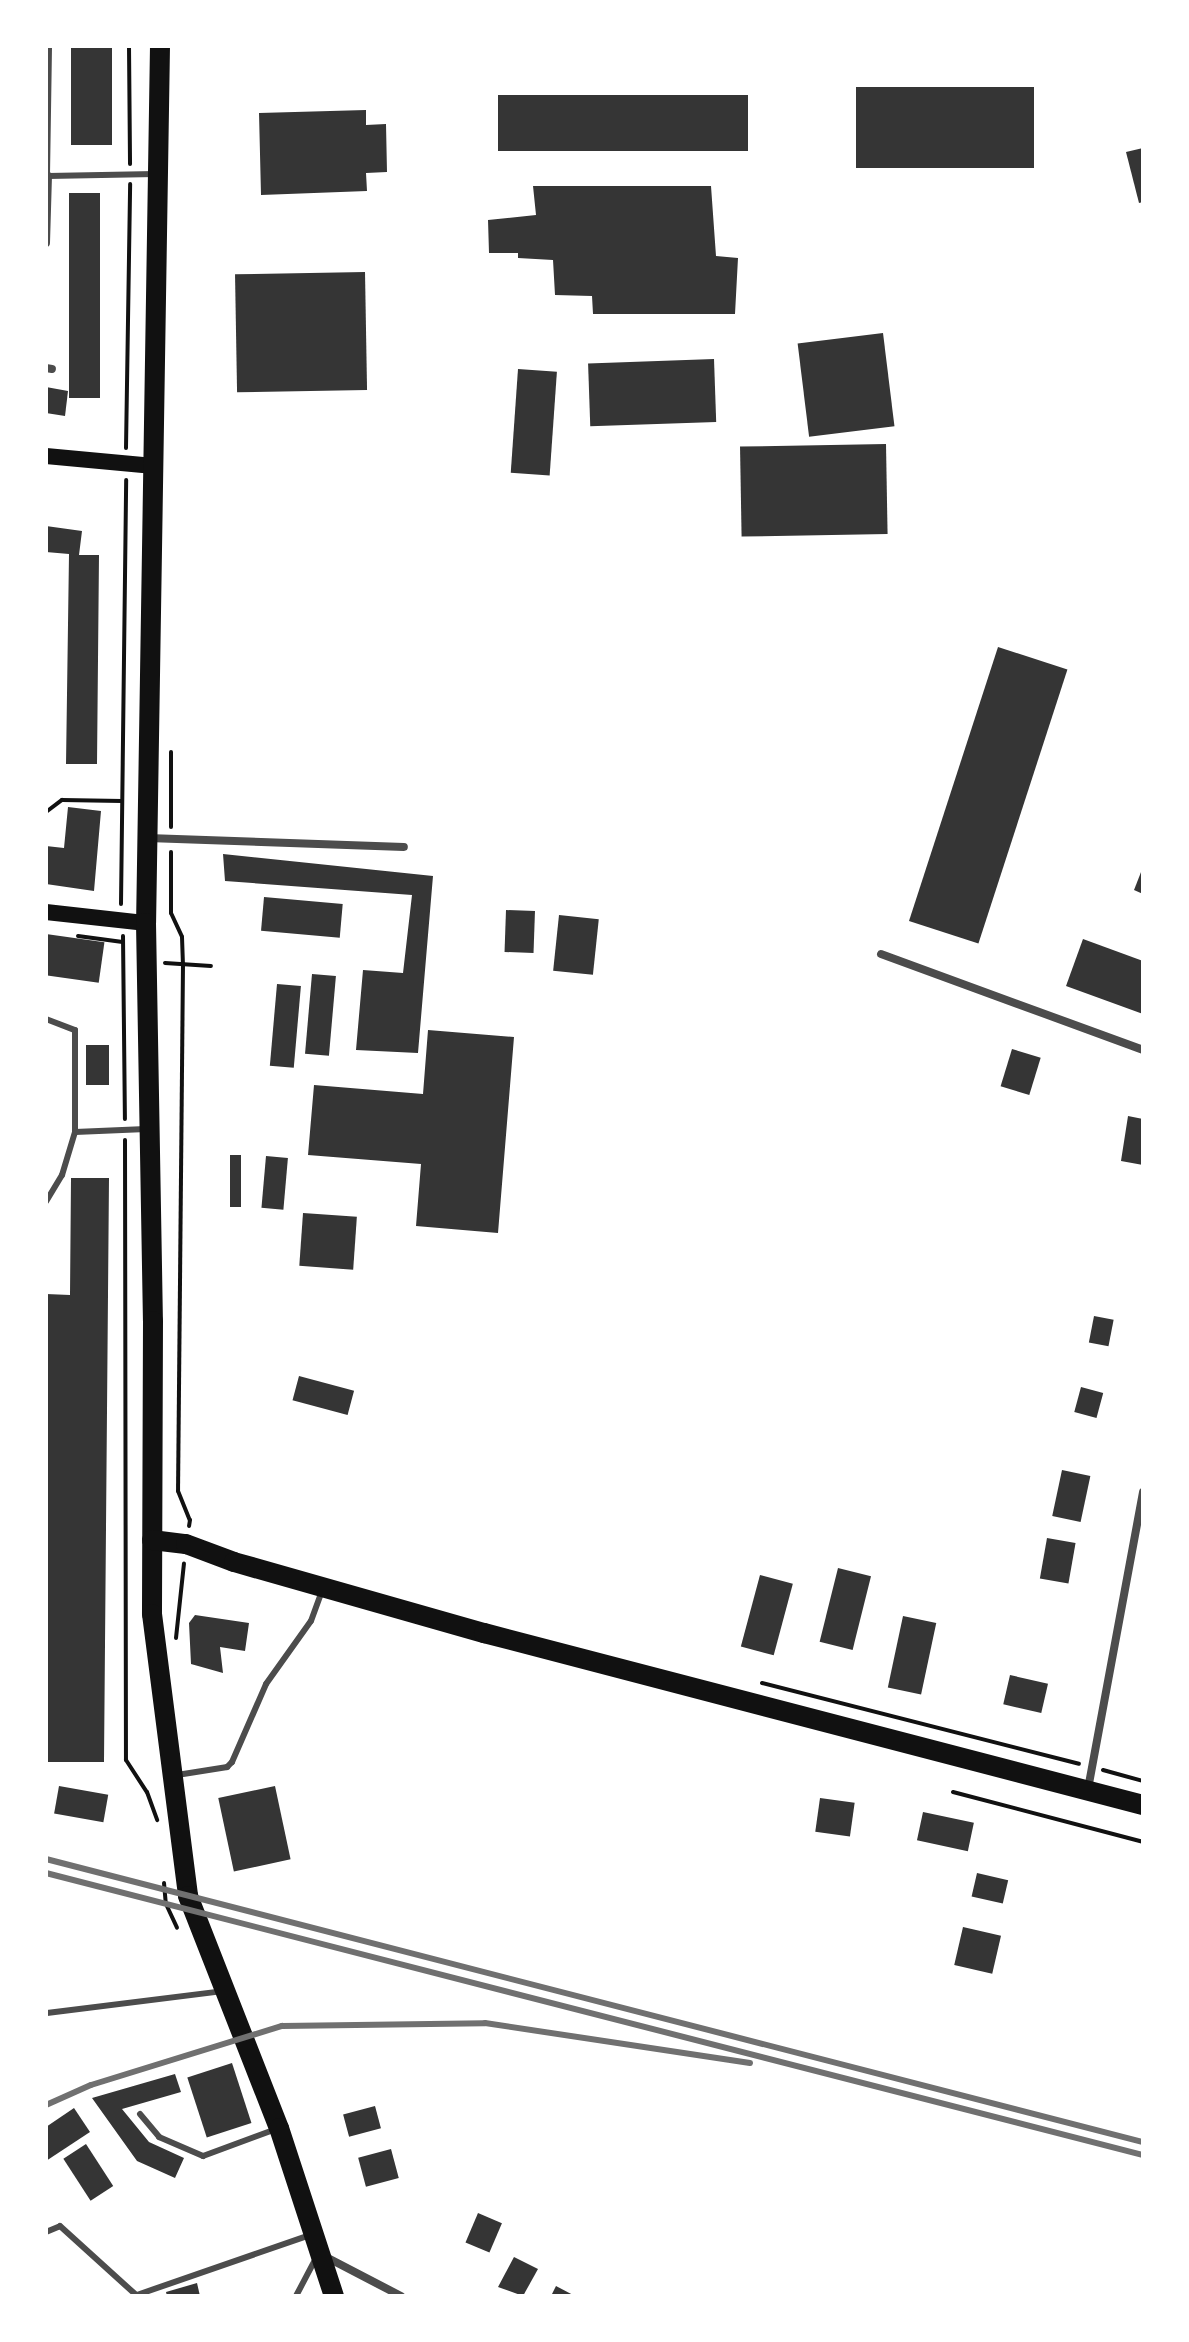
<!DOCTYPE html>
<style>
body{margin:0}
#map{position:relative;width:1189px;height:2342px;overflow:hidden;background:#fff;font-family:"IBM Plex Sans",sans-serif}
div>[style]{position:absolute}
.building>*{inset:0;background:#353535;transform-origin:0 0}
.path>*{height:4px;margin:-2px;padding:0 2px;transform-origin:2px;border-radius:2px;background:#111}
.service>*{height:6px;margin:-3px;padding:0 3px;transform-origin:3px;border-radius:3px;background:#4c4c4c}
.minor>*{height:8px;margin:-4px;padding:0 4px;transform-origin:4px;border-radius:4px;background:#4c4c4c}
.secondary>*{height:16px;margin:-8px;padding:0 8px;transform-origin:8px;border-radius:8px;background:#111}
.primary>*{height:20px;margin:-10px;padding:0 10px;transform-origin:10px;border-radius:10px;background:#111}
.rail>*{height:6px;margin:-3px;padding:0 3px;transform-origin:3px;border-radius:3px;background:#707070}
span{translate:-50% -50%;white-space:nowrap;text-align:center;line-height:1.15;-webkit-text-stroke:7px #fff;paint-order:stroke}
.frame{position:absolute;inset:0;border:48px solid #fff;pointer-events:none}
</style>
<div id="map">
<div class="building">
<div style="left:71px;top:46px;width:41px;height:99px"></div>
<div style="left:856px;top:87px;width:178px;height:81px"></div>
<div style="left:498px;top:95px;width:250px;height:56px"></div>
<div style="clip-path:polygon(366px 110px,366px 125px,386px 124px,387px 172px,366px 173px,367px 191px,261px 195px,259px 113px)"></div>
<div style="clip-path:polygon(1143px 148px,1143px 202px,1139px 203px,1126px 152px)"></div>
<div style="clip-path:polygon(533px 186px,711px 186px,716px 256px,738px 258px,735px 314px,593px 314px,592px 296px,555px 295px,553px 260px,518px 258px,518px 253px,489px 253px,488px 220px,536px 215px)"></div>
<div style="left:69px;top:193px;width:31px;height:205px"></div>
<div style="left:365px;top:272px;width:118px;height:130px;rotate:89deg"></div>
<div style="left:883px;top:333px;width:94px;height:86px;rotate:83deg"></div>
<div style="left:714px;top:359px;width:63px;height:126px;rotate:88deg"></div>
<div style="left:518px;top:369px;width:39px;height:104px;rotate:4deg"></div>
<div style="clip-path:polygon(46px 387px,68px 391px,65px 416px,46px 413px)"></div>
<div style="left:886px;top:444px;width:90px;height:146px;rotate:89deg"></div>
<div style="clip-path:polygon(46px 526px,82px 531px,79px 555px,99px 555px,97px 764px,66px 764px,69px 554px,46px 552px)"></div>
<div style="left:998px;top:647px;width:73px;height:288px;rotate:18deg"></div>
<div style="clip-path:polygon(68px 807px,101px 811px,94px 891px,46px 884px,46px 846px,64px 848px)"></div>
<div style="clip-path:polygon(223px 854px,433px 876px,418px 1053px,356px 1050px,363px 970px,403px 973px,412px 895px,225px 881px)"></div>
<div style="clip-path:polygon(1143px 867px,1143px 894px,1134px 890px)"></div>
<div style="left:264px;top:897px;width:79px;height:34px;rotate:5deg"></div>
<div style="left:506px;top:910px;width:29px;height:42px;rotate:2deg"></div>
<div style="left:559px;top:915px;width:40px;height:56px;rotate:6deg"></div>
<div style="left:46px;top:934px;width:59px;height:41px;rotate:8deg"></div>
<div style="clip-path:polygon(1083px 939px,1143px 961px,1143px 1014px,1066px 986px)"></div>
<div style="left:312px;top:974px;width:24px;height:80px;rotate:5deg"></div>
<div style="left:277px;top:984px;width:24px;height:82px;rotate:5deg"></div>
<div style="clip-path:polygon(428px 1030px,514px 1037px,498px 1233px,416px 1226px,421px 1164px,308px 1155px,314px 1085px,423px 1094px)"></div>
<div style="left:86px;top:1045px;width:23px;height:40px"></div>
<div style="left:1012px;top:1049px;width:30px;height:39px;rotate:17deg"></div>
<div style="clip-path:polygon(1128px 1116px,1143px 1119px,1143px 1165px,1121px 1161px)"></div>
<div style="left:230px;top:1155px;width:11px;height:52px"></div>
<div style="left:266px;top:1156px;width:22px;height:52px;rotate:5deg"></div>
<div style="clip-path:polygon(71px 1178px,109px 1178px,104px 1762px,46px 1762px,46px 1294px,70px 1295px)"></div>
<div style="left:303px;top:1213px;width:54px;height:53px;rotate:4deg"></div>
<div style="left:1094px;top:1316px;width:20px;height:27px;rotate:11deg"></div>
<div style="left:299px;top:1376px;width:57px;height:25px;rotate:15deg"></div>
<div style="left:1081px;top:1387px;width:23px;height:26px;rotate:15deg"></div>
<div style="left:1062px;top:1470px;width:29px;height:47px;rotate:12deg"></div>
<div style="left:1047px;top:1538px;width:29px;height:41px;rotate:10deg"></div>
<div style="left:838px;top:1568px;width:34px;height:76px;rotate:14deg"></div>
<div style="left:760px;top:1575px;width:34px;height:74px;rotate:15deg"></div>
<div style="clip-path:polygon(195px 1615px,249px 1623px,245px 1651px,220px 1647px,223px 1673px,191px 1664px,189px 1623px)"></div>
<div style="left:903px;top:1616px;width:34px;height:73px;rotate:12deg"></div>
<div style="left:1010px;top:1675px;width:39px;height:30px;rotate:13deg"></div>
<div style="left:59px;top:1786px;width:50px;height:28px;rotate:10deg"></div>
<div style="left:275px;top:1786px;width:75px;height:58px;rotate:78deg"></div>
<div style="left:820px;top:1798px;width:35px;height:34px;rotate:8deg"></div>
<div style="left:923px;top:1812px;width:52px;height:29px;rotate:12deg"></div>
<div style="left:977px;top:1873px;width:32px;height:24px;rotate:13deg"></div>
<div style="left:963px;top:1927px;width:39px;height:39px;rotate:13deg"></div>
<div style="left:232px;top:2063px;width:63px;height:47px;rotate:72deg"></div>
<div style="clip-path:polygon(175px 2074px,181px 2092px,122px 2109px,149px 2142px,184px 2158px,175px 2178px,137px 2161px,92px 2098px)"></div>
<div style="left:375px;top:2106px;width:23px;height:33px;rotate:75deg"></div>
<div style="clip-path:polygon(74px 2108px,90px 2132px,46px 2161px,46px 2127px)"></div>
<div style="left:86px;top:2144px;width:50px;height:27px;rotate:57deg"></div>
<div style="left:391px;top:2149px;width:30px;height:34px;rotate:75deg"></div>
<div style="left:478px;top:2213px;width:26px;height:32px;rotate:23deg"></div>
<div style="clip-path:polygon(514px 2257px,538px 2269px,523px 2296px,498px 2287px)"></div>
<div style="clip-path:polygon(197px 2283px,200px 2296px,167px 2296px,166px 2292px)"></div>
<div style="clip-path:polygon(556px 2286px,575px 2296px,551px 2296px)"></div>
</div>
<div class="path">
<div style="left:129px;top:46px;width:118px;rotate:89.5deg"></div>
<div style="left:126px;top:448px;width:264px;rotate:-89.1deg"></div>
<div style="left:46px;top:812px;width:20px;rotate:-37deg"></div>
<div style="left:62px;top:800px;width:60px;rotate:1deg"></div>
<div style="left:171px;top:827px;width:75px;rotate:-90deg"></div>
<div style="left:171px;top:852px;width:61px;rotate:90deg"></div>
<div style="left:171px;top:913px;width:26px;rotate:65deg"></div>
<div style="left:182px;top:937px;width:27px;rotate:88deg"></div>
<div style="left:183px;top:964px;width:527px;rotate:90.54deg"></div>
<div style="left:178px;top:1491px;width:31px;rotate:68deg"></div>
<div style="left:190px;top:1520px;width:6px;rotate:99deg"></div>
<div style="left:121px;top:904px;width:424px;rotate:-89.3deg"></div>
<div style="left:78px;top:936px;width:45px;rotate:7.6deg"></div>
<div style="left:123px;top:936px;width:183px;rotate:89.4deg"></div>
<div style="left:165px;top:963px;width:46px;rotate:3.7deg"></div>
<div style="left:125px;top:1140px;width:620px;rotate:89.91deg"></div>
<div style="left:126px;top:1760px;width:38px;rotate:57deg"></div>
<div style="left:147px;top:1792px;width:30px;rotate:70deg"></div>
<div style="left:176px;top:1638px;width:75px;rotate:-83.9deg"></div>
<div style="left:762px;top:1683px;width:327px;rotate:14.3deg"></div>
<div style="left:1103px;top:1770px;width:41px;rotate:15.4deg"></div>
<div style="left:953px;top:1792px;width:196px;rotate:14.7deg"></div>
<div style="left:164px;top:1883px;width:21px;rotate:85deg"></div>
<div style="left:166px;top:1904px;width:26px;rotate:65deg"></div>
</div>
<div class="service">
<div style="left:48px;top:176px;width:107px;rotate:-1.1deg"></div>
<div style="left:46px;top:1019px;width:31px;rotate:21deg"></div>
<div style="left:75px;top:1030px;width:102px;rotate:90deg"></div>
<div style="left:75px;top:1132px;width:45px;rotate:106.8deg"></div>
<div style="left:62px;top:1175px;width:31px;rotate:121deg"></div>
<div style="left:75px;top:1132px;width:71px;rotate:-2.4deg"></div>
<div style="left:177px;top:1775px;width:51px;rotate:-9.1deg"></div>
<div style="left:227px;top:1767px;width:7px;rotate:-45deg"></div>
<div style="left:232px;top:1762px;width:85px;rotate:-66.4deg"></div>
<div style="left:266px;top:1684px;width:77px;rotate:-54.5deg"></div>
<div style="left:311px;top:1621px;width:33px;rotate:-70deg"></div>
<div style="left:47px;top:2013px;width:177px;rotate:-7.1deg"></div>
<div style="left:140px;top:2114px;width:30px;rotate:50deg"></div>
<div style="left:159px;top:2137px;width:48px;rotate:23.4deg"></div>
<div style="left:203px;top:2156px;width:78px;rotate:-20.3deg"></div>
<div style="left:46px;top:2232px;width:15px;rotate:-23deg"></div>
<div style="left:60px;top:2226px;width:101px;rotate:42.2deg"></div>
<div style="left:134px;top:2296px;width:186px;rotate:-19.1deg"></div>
<div style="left:296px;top:2296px;width:43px;rotate:-62.2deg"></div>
</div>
<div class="minor">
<div style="left:46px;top:175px;width:129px;rotate:-89.1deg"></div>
<div style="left:46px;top:243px;width:67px;rotate:-88.3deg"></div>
<div style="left:46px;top:368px;width:6px;rotate:9deg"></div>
<div style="left:148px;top:838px;width:256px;rotate:2deg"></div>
<div style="left:881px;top:954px;width:279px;rotate:20.1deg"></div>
<div style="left:1088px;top:1789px;width:302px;rotate:-79.5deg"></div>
<div style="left:326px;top:2257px;width:85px;rotate:27.5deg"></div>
</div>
<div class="secondary">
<div style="left:46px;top:456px;width:108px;rotate:5.3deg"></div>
<div style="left:46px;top:912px;width:101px;rotate:6.3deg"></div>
</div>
<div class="primary">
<div style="left:160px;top:46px;width:877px;rotate:90.91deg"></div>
<div style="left:146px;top:923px;width:398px;rotate:89deg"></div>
<div style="left:153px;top:1321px;width:293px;rotate:90.2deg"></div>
<div style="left:152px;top:1614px;width:284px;rotate:82.7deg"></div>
<div style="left:188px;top:1896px;width:249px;rotate:68.6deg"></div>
<div style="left:279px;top:2128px;width:177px;rotate:71.9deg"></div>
<div style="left:152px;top:1540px;width:34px;rotate:7deg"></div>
<div style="left:186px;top:1544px;width:51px;rotate:20.6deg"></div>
<div style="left:234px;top:1562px;width:260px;rotate:15.9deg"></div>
<div style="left:484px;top:1633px;width:681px;rotate:14.63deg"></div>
</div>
<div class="rail">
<div style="left:46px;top:1859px;width:1133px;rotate:14.47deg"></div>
<div style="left:46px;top:1873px;width:1133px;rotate:14.42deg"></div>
<div style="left:46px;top:2105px;width:49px;rotate:-24deg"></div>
<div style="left:91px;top:2085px;width:200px;rotate:-17.2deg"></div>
<div style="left:282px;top:2026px;width:203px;rotate:-0.8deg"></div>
<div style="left:485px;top:2023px;width:268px;rotate:8.6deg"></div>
</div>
<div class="frame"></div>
</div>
